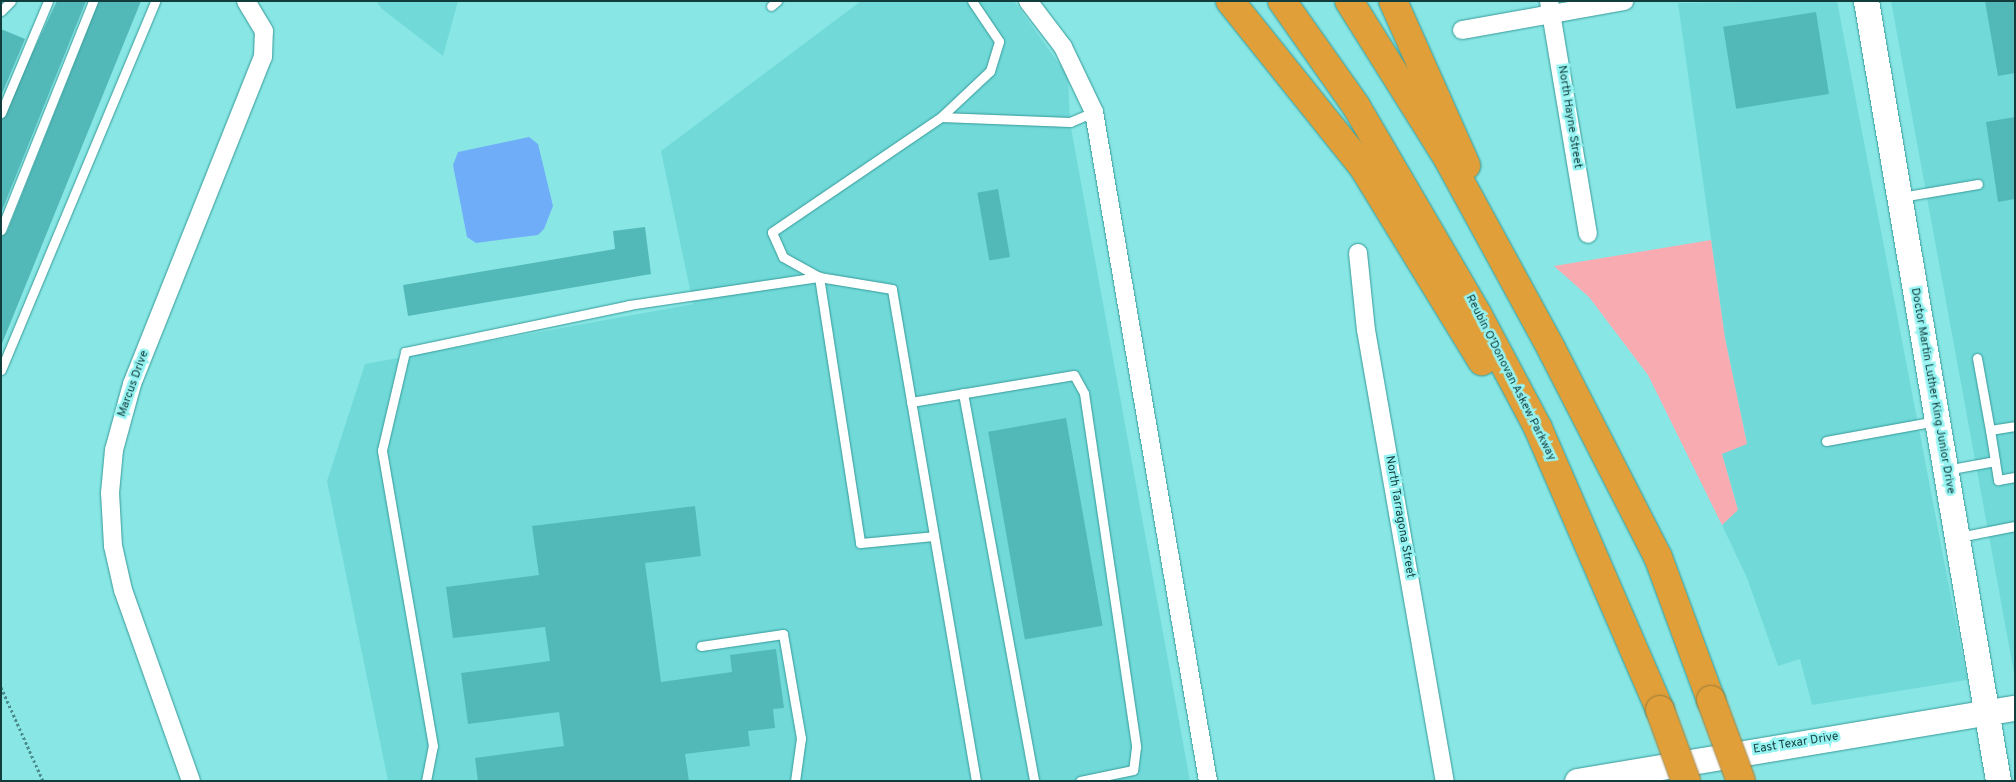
<!DOCTYPE html>
<style>
body{margin:0}
#map{position:relative;width:2016px;height:782px;overflow:hidden;background:#88e7e5;font-family:Overpass,sans-serif}
div>[style]{position:absolute}
.built>*{inset:0;background:#71dad9}
.green>*{inset:0;background:#f8abb1}
.water>*{inset:0;background:#70adf8}
.building>*{inset:0;background:#53b9b8;transform-origin:0 0}
.path>*{height:3px;margin-top:-1.5px;transform-origin:0;background:repeating-linear-gradient(90deg,#4a8d8c 0 2.5px,transparent 0 5px)}
.roads{filter:drop-shadow(0 0 1px #379a99) drop-shadow(0 0 1px #379a99)}
.lane>*{height:9px;margin:-4.5px;padding:0 4.5px;transform-origin:4.5px;border-radius:4.5px;background:#fff}
.street>*{height:18px;margin:-9px;padding:0 9px;transform-origin:9px;border-radius:9px;background:#fff}
.secondary>*{height:25px;margin:-12.5px;padding:0 12.5px;transform-origin:12.5px;border-radius:12.5px;background:#fff}
.highway>*{height:28px;margin:-14px;padding:0 14px;transform-origin:14px;border-radius:14px;background:#e09f39}
.bridges{filter:drop-shadow(0 0 1px #987c3a) drop-shadow(0 0 1px #987c3a)}
.highway-bridge>*{height:28px;margin:-14px;padding:0 14px;transform-origin:14px;border-radius:14px;background:#e09f39}
span{translate:-50% -50%;white-space:nowrap;text-align:center;line-height:1.15;-webkit-text-stroke:5px #95f4f2;paint-order:stroke}
.street-label{font-size:12px;color:#133c3c}
.frame{position:absolute;inset:0;border:2px solid #133c3c;pointer-events:none}
</style>
<div id="map">
<div class="built">
<div style="clip-path:polygon(376px 1px,458px 1px,443px 56px,382px 9px)"></div>
<div style="clip-path:polygon(861px 1px,1014px 1px,1068px 76px,1070px 122px,1190px 781px,388px 781px,327px 481px,365px 364px,693px 304px,661px 151px)"></div>
<div style="clip-path:polygon(1837px 1px,1967px 680px,1812px 705px,1800px 659px,1778px 666px,1747px 578px,1722px 525px,1738px 509px,1722px 454px,1747px 443px,1725px 338px,1678px 3px)"></div>
<div style="clip-path:polygon(1891px 1px,2015px 1px,2015px 673px,2014px 673px)"></div>
</div>
<div class="green">
<div style="clip-path:polygon(1711px 240px,1725px 338px,1747px 444px,1722px 454px,1738px 510px,1722px 525px,1648px 375px,1589px 297px,1554px 266px)"></div>
</div>
<div class="water">
<div style="clip-path:polygon(529px 137px,538px 144px,553px 206px,544px 229px,538px 235px,476px 243px,467px 237px,453px 165px,458px 152px)"></div>
</div>
<div class="building">
<div style="clip-path:polygon(57px 1px,86px 1px,1px 213px,1px 119px)"></div>
<div style="clip-path:polygon(99px 1px,141px 1px,1px 346px,1px 236px,7px 232px)"></div>
<div style="clip-path:polygon(1985px 1px,2015px 1px,2015px 73px,1998px 76px)"></div>
<div style="left:1816px;top:12px;width:83px;height:94px;rotate:81deg"></div>
<div style="clip-path:polygon(1px 29px,25px 39px,1px 96px)"></div>
<div style="clip-path:polygon(2015px 117px,2015px 199px,1998px 202px,1986px 122px)"></div>
<div style="left:998px;top:189px;width:69px;height:21px;rotate:80deg"></div>
<div style="clip-path:polygon(645px 227px,651px 274px,408px 316px,403px 285px,615px 249px,613px 231px)"></div>
<div style="left:1066px;top:418px;width:211px;height:79px;rotate:80deg"></div>
<div style="clip-path:polygon(695px 506px,701px 556px,645px 563px,661px 682px,732px 672px,730px 655px,776px 649px,784px 708px,773px 709px,775px 728px,748px 731px,750px 746px,685px 754px,689px 781px,478px 781px,475px 758px,564px 746px,559px 712px,468px 724px,461px 673px,550px 661px,545px 627px,453px 638px,446px 587px,539px 575px,532px 526px)"></div>
</div>
<div class="path">
<div style="left:1px;top:687px;width:103px;rotate:65.9deg"></div>
</div>
<div class="roads">
<div class="lane">
<div style="left:771px;top:6px;width:8px;rotate:-40deg"></div>
<div style="left:1px;top:11px;width:14px;rotate:-45deg"></div>
<div style="left:1px;top:113px;width:121px;rotate:-67.2deg"></div>
<div style="left:941px;top:117px;width:67px;rotate:-43.2deg"></div>
<div style="left:990px;top:71px;width:31px;rotate:-73deg"></div>
<div style="left:999px;top:41px;width:48px;rotate:-124deg"></div>
<div style="left:1901px;top:197px;width:78px;rotate:-9.6deg"></div>
<div style="left:1px;top:230px;width:247px;rotate:-68.1deg"></div>
<div style="left:1977px;top:358px;width:73px;rotate:79.8deg"></div>
<div style="left:1990px;top:430px;width:25px;rotate:-9deg"></div>
<div style="left:1px;top:370px;width:400px;rotate:-67.3deg"></div>
<div style="left:963px;top:393px;width:394px;rotate:79.6deg"></div>
<div style="left:911px;top:402px;width:165px;rotate:-9.4deg"></div>
<div style="left:1074px;top:375px;width:21px;rotate:61deg"></div>
<div style="left:1084px;top:393px;width:358px;rotate:81.6deg"></div>
<div style="left:1136px;top:747px;width:23px;rotate:97deg"></div>
<div style="left:1133px;top:770px;width:54px;rotate:168.3deg"></div>
<div style="left:1990px;top:430px;width:51px;rotate:80.9deg"></div>
<div style="left:1998px;top:480px;width:17px;rotate:-10deg"></div>
<div style="left:1826px;top:441px;width:112px;rotate:-10.3deg"></div>
<div style="left:1946px;top:470px;width:50px;rotate:-10.4deg"></div>
<div style="left:1959px;top:537px;width:57px;rotate:-11.1deg"></div>
<div style="left:701px;top:646px;width:83px;rotate:-8.3deg"></div>
<div style="left:783px;top:634px;width:106px;rotate:80.2deg"></div>
<div style="left:801px;top:738px;width:43px;rotate:97.9deg"></div>
<div style="left:426px;top:781px;width:36px;rotate:-79deg"></div>
<div style="left:433px;top:746px;width:300px;rotate:-99.8deg"></div>
<div style="left:382px;top:450px;width:101px;rotate:-76.8deg"></div>
<div style="left:405px;top:352px;width:229px;rotate:-11.8deg"></div>
<div style="left:629px;top:305px;width:192px;rotate:-8.4deg"></div>
<div style="left:819px;top:277px;width:269px;rotate:81.2deg"></div>
<div style="left:860px;top:543px;width:74px;rotate:-5.4deg"></div>
<div style="left:976px;top:781px;width:499px;rotate:-99.7deg"></div>
<div style="left:892px;top:289px;width:74px;rotate:-170.7deg"></div>
<div style="left:819px;top:277px;width:41px;rotate:-150.9deg"></div>
<div style="left:783px;top:257px;width:27px;rotate:-114deg"></div>
<div style="left:772px;top:232px;width:204px;rotate:-34.2deg"></div>
<div style="left:941px;top:117px;width:129px;rotate:2.2deg"></div>
<div style="left:1070px;top:122px;width:26px;rotate:-23deg"></div>
</div>
<div class="street">
<div style="left:1028px;top:1px;width:58px;rotate:52.7deg"></div>
<div style="left:1063px;top:47px;width:72px;rotate:64.5deg"></div>
<div style="left:1094px;top:112px;width:679px;rotate:80.33deg"></div>
<div style="left:1549px;top:1px;width:236px;rotate:80.5deg"></div>
<div style="left:1462px;top:30px;width:165px;rotate:-10.1deg"></div>
<div style="left:1358px;top:253px;width:77px;rotate:84.1deg"></div>
<div style="left:1366px;top:330px;width:458px;rotate:80.1deg"></div>
<div style="left:191px;top:781px;width:203px;rotate:-109.6deg"></div>
<div style="left:123px;top:590px;width:45px;rotate:-102.8deg"></div>
<div style="left:113px;top:546px;width:53px;rotate:-93.2deg"></div>
<div style="left:110px;top:493px;width:43px;rotate:-84.7deg"></div>
<div style="left:114px;top:450px;width:68px;rotate:-74.7deg"></div>
<div style="left:132px;top:384px;width:352px;rotate:-68.2deg"></div>
<div style="left:263px;top:57px;width:26px;rotate:-88deg"></div>
<div style="left:264px;top:31px;width:35px;rotate:-121deg"></div>
</div>
<div class="secondary">
<div style="left:1866px;top:1px;width:791px;rotate:80.39deg"></div>
<div style="left:1577px;top:781px;width:444px;rotate:-9.5deg"></div>
</div>
<div class="highway">
<div style="left:1230px;top:1px;width:213px;rotate:51.3deg"></div>
<div style="left:1363px;top:167px;width:228px;rotate:58.5deg"></div>
<div style="left:1282px;top:1px;width:128px;rotate:54.8deg"></div>
<div style="left:1356px;top:106px;width:242px;rotate:59.7deg"></div>
<div style="left:1478px;top:315px;width:128px;rotate:62deg"></div>
<div style="left:1538px;top:428px;width:307px;rotate:66.6deg"></div>
<div style="left:1349px;top:1px;width:186px;rotate:57.9deg"></div>
<div style="left:1448px;top:159px;width:217px;rotate:61.4deg"></div>
<div style="left:1552px;top:350px;width:233px;rotate:62.9deg"></div>
<div style="left:1658px;top:557px;width:153px;rotate:69.7deg"></div>
<div style="left:1393px;top:1px;width:180px;rotate:66deg"></div>
</div>
</div>
<div class="bridges">
<div class="highway-bridge">
<div style="left:1711px;top:700px;width:86px;rotate:69.7deg"></div>
<div style="left:1660px;top:710px;width:76px;rotate:69.9deg"></div>
</div>
</div>
<div class="street-label">
<span style="left:1569px;top:117px;rotate:81deg">North Hayne Street</span>
<span style="left:1510px;top:378px;rotate:63deg">Reubin O'Donovan Askew Parkway</span>
<span style="left:134px;top:384px;rotate:-70deg">Marcus Drive</span>
<span style="left:1932px;top:391px;rotate:80deg">Doctor Martin Luther King Junior Drive</span>
<span style="left:1399px;top:517px;rotate:80deg">North Tarragona Street</span>
<span style="left:1796px;top:744px;rotate:-9deg">East Texar Drive</span>
</div>
<div class="frame"></div>
</div>
